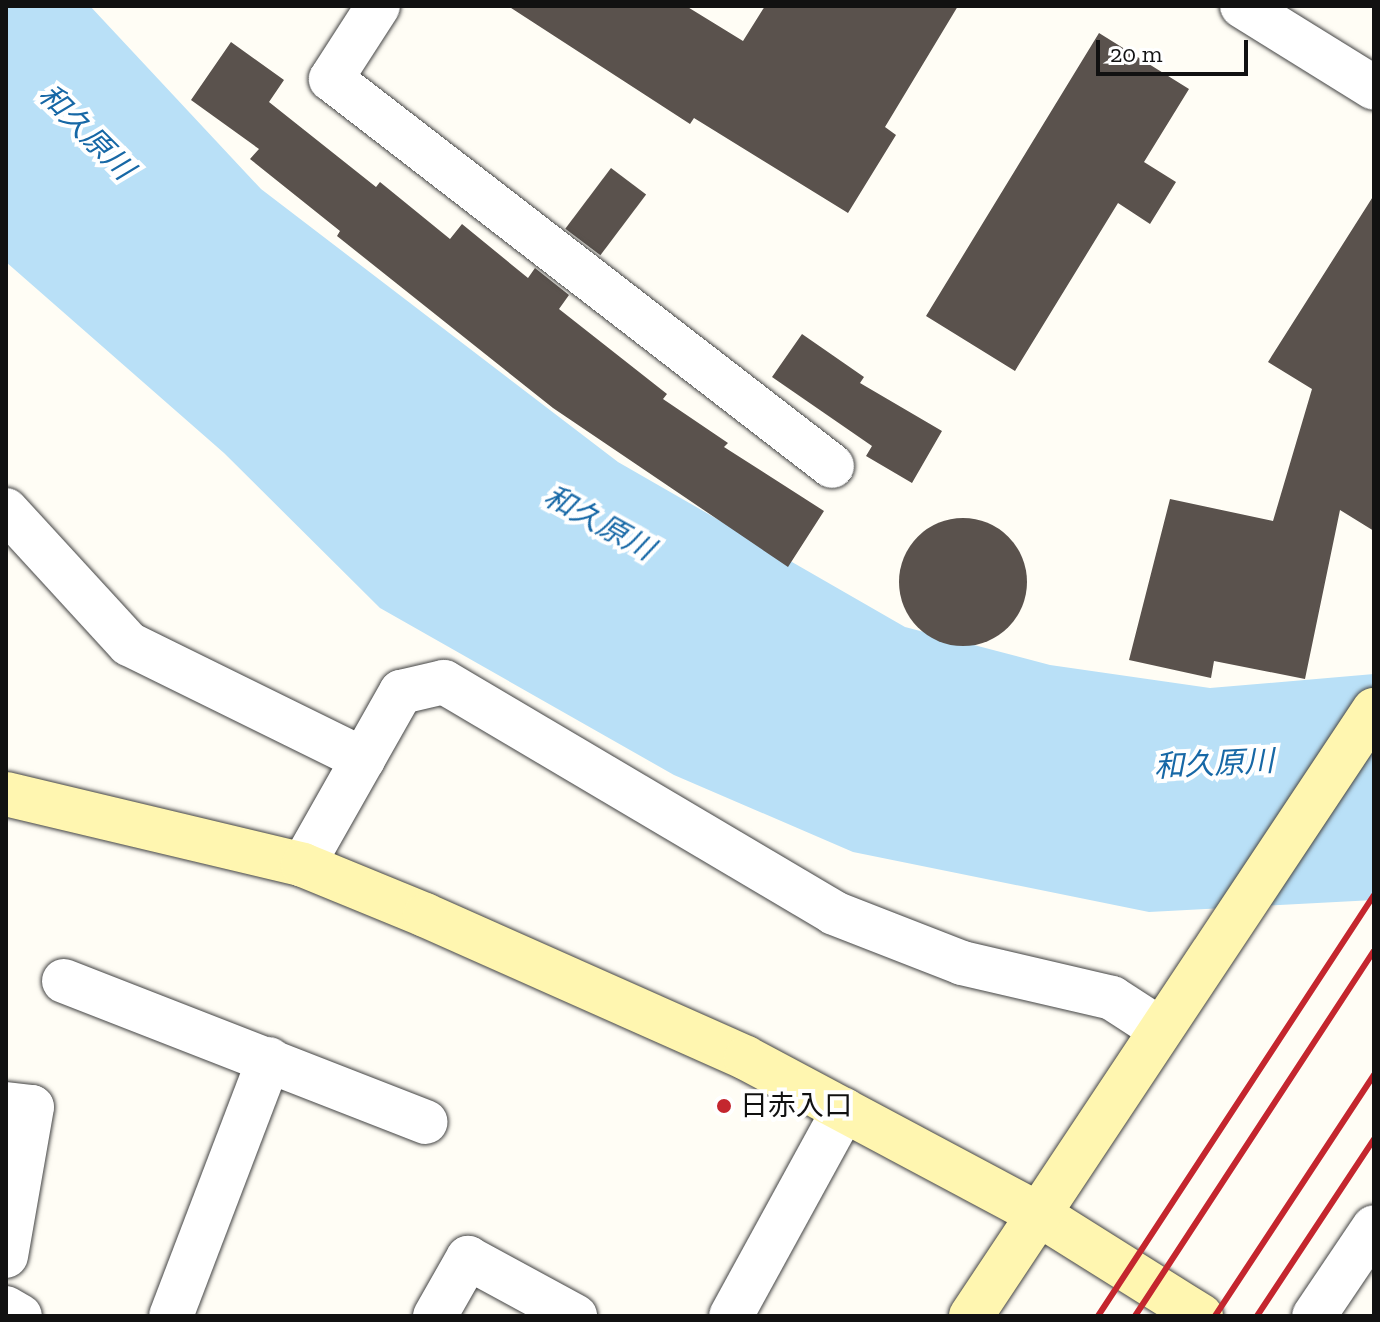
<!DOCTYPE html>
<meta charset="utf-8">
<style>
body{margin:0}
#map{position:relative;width:1380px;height:1322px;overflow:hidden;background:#fffdf5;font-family:"Zilla Slab","Noto Sans JP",serif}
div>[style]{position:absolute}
.water>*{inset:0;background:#b9e0f7}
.building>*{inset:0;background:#5a524d;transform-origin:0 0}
.round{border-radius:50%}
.roads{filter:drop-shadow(0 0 2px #444) drop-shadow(0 0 2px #444)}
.street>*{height:44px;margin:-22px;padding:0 22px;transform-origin:22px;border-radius:22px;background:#fff}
.secondary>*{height:44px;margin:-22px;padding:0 22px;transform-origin:22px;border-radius:22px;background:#fff6b0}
.rail>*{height:6px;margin:-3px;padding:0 3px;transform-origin:3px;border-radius:3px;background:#c4262e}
.dots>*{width:22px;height:22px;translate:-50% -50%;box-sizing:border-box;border:4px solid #fff;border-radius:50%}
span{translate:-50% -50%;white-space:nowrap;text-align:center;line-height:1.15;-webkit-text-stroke:8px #fff;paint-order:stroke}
.poi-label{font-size:28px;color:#111}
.left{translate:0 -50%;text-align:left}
.water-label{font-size:30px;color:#1768a6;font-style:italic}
.frame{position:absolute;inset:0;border:8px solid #111;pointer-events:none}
.scale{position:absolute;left:1096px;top:40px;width:152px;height:36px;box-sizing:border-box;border:4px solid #111;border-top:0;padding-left:10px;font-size:24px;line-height:28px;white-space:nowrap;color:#111;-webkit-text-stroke:6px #fff;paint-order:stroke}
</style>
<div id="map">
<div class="water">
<div style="clip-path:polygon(6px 6px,90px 6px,261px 189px,618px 462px,905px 627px,1050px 665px,1210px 688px,1374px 674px,1374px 900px,1149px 912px,853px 852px,674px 775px,380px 608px,224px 453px,6px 262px)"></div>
</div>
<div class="building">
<div style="clip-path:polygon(508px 6px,686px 6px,743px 41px,765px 6px,958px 6px,885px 127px,896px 135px,848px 213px,694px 118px,690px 124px)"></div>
<div style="clip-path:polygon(1099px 33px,1189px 89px,1144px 162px,1176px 182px,1150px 224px,1118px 203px,1015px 371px,926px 316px)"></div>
<div style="clip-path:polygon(231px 42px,284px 80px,269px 102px,376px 187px,380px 182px,450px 239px,462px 224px,528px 278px,535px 268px,569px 295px,559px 309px,667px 394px,663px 399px,728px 443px,724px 447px,824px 511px,788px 567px,553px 408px,337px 236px,340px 231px,250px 159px,259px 149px,191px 100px)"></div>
<div style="left:611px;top:168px;width:44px;height:76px;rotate:37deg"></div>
<div style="clip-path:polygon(1374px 195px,1374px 531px,1340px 510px,1305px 679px,1214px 661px,1211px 678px,1129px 660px,1170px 499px,1273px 521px,1312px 389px,1268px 362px)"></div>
<div style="clip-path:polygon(802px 334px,864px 377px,860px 383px,942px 431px,912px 483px,866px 456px,872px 446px,772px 377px)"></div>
<div class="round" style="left:899px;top:518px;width:128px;height:128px"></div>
</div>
<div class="roads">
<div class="street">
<div style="left:378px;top:6px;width:87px;rotate:122.8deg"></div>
<div style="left:331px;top:79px;width:633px;rotate:37.68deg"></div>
<div style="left:1242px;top:6px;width:155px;rotate:31.8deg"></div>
<div style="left:6px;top:510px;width:182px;rotate:47.5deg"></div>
<div style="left:129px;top:644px;width:261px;rotate:26.2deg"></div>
<div style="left:303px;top:865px;width:199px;rotate:-60.5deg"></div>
<div style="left:401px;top:692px;width:44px;rotate:-13.1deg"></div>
<div style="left:444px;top:682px;width:453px;rotate:30.6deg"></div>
<div style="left:834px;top:913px;width:137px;rotate:21.3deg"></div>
<div style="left:962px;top:963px;width:154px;rotate:13.1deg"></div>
<div style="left:1112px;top:998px;width:57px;rotate:32.9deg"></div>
<div style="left:64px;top:981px;width:388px;rotate:21.3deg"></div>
<div style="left:6px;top:1104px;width:26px;rotate:7deg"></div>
<div style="left:32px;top:1107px;width:151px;rotate:99.9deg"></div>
<div style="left:6px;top:1308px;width:16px;rotate:30deg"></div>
<div style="left:171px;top:1316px;width:275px;rotate:-69.1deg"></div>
<div style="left:435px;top:1316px;width:67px;rotate:-60.4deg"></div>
<div style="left:468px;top:1258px;width:122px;rotate:28.5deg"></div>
<div style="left:731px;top:1316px;width:235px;rotate:-61.3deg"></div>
<div style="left:1314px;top:1316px;width:107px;rotate:-56deg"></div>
</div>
<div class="secondary">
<div style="left:6px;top:794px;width:305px;rotate:13.4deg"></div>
<div style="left:303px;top:865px;width:132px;rotate:22.3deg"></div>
<div style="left:425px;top:915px;width:351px;rotate:24deg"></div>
<div style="left:746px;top:1058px;width:333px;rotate:28.1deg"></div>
<div style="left:1040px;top:1215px;width:190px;rotate:32.1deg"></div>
<div style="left:971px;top:1316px;width:728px;rotate:-56.38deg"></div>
</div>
</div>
<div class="rail">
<div style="left:1098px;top:1316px;width:503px;rotate:-56.75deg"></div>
<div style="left:1135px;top:1316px;width:436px;rotate:-56.8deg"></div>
<div style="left:1215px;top:1316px;width:289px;rotate:-56.6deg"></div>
<div style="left:1257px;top:1316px;width:212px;rotate:-56.5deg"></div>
</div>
<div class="dots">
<div style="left:724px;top:1106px;background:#c4262e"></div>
</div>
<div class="poi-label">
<span class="left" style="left:740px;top:1106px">日赤入口</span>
</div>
<div class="water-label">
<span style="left:86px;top:132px;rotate:45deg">和久原川</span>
<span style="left:599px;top:523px;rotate:29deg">和久原川</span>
<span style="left:1214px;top:764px;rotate:-3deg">和久原川</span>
</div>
<div class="frame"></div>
<div class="scale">20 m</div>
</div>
